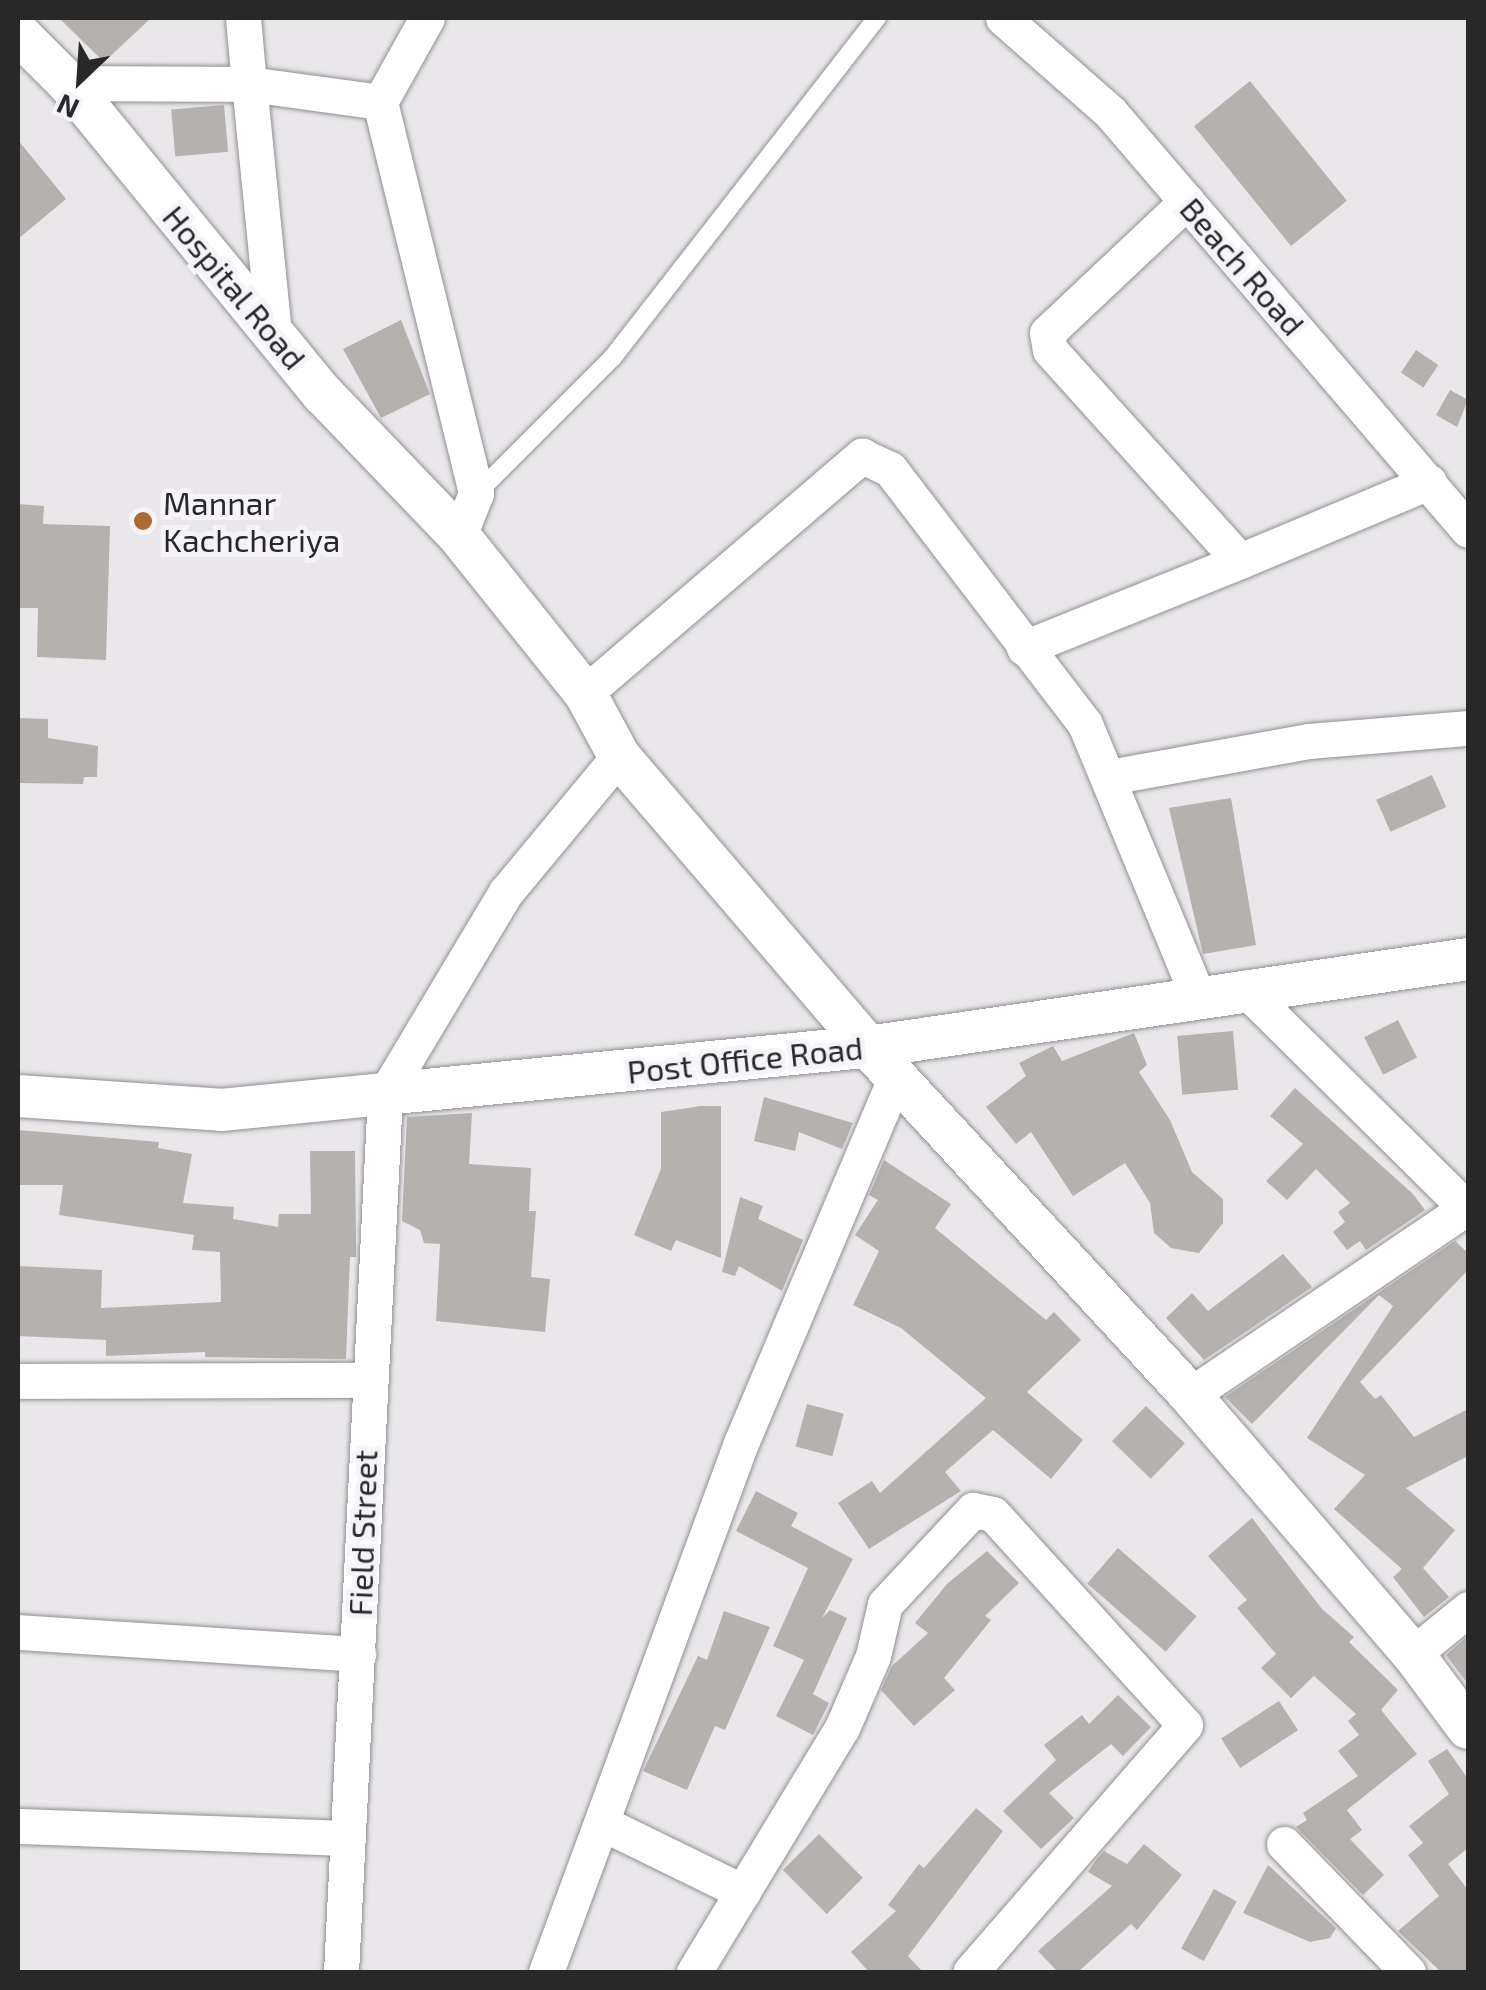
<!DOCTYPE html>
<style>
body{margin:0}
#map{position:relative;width:1486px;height:1990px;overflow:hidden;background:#e9e7ea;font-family:"Exo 2",sans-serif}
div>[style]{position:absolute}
.building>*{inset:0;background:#b4b1ae;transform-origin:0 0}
.roads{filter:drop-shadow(0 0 2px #918f92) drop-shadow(0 0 2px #918f92)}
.service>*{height:18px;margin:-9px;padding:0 9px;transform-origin:9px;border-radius:9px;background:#fff}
.minor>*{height:35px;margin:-17.5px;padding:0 17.5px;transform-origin:17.5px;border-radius:17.5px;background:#fff}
.tertiary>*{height:42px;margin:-21px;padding:0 21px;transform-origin:21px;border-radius:21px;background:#fff}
.dots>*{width:28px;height:28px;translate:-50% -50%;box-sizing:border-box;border:5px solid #f6f4f8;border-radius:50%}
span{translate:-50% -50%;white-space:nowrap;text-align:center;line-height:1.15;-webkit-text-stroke:10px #f6f4f8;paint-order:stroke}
.street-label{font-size:32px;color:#292829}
.poi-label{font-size:32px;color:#292829}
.left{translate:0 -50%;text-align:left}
.frame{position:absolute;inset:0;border:20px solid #292829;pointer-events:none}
.north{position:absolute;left:30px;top:30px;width:100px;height:100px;-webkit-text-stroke:8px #f6f4f8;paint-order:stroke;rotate:205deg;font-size:28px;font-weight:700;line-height:40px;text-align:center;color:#292829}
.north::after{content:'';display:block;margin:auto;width:35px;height:45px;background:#292829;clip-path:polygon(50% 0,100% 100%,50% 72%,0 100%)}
</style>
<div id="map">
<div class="building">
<div style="clip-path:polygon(59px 18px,151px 18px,104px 62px)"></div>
<div style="left:1250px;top:81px;width:154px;height:72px;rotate:51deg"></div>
<div style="left:224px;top:105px;width:47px;height:53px;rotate:85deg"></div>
<div style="clip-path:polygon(18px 140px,66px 199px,18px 239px)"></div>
<div style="clip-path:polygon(401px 320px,430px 394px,381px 418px,343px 349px)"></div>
<div style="left:1416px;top:350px;width:27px;height:27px;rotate:34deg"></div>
<div style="clip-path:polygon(1450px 390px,1468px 400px,1457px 427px,1436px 415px)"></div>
<div style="clip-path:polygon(18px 504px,44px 506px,43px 524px,110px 526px,106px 660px,37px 657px,38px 608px,18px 608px)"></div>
<div style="clip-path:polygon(18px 718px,48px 719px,48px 738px,98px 746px,97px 777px,84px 777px,83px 784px,18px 783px)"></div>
<div style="left:1432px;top:775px;width:35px;height:61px;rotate:66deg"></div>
<div style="clip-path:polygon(1231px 798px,1256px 945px,1203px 954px,1169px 808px)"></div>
<div style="left:1398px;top:1020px;width:42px;height:38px;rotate:63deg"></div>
<div style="left:1233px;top:1031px;width:59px;height:56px;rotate:85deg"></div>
<div style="clip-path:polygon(1134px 1033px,1147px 1065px,1139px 1072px,1170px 1120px,1192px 1172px,1223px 1199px,1223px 1223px,1199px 1253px,1171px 1248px,1154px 1233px,1150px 1203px,1125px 1163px,1073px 1196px,1031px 1132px,1016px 1144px,986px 1107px,1026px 1076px,1019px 1063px,1053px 1046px,1062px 1061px)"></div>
<div style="clip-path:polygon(1295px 1088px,1413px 1194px,1425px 1210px,1366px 1250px,1360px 1241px,1347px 1250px,1333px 1232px,1345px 1222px,1338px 1212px,1350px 1203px,1316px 1169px,1287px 1200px,1266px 1181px,1303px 1144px,1270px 1116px)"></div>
<div style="clip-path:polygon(764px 1097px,853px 1123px,842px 1149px,799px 1132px,795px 1151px,754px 1141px)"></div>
<div style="clip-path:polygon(701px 1106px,721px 1106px,721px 1258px,676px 1240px,671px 1251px,634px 1235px,661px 1169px,661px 1112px)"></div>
<div style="clip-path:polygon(472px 1113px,469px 1164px,531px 1168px,529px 1211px,536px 1211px,531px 1277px,550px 1279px,545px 1332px,436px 1321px,440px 1244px,424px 1243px,420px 1230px,402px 1221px,407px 1117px)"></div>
<div style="clip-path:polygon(18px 1130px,159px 1142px,158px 1148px,192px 1154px,183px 1203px,234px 1207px,233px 1219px,278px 1227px,279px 1214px,311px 1214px,310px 1151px,355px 1151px,356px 1243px,356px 1257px,350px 1257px,346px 1359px,205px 1357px,205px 1352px,106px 1356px,106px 1340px,18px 1336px,18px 1266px,102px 1270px,101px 1308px,221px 1302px,220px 1252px,192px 1250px,194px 1235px,59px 1215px,63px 1185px,18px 1185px)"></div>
<div style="clip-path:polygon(884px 1160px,951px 1204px,935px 1228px,1046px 1320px,1054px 1312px,1081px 1340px,1027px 1392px,1083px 1440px,1051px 1479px,993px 1430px,945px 1472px,961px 1491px,869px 1549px,838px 1503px,872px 1481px,880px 1493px,986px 1398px,901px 1328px,853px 1305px,879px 1251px,855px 1235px,878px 1200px,869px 1195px)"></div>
<div style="clip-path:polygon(740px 1197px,763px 1206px,758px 1219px,803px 1240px,782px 1291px,739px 1266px,735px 1276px,722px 1272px)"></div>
<div style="clip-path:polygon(1455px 1241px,1468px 1253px,1468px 1270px,1360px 1382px,1375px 1399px,1381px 1395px,1414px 1437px,1468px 1409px,1468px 1456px,1406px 1488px,1455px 1530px,1423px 1568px,1449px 1597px,1424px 1617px,1393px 1577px,1402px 1569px,1334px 1509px,1365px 1475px,1307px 1438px,1393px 1306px,1379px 1295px,1252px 1424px,1225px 1397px)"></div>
<div style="clip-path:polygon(1283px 1254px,1312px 1287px,1204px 1360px,1166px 1318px,1192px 1293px,1208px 1311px)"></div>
<div style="left:807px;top:1404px;width:38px;height:44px;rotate:15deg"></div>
<div style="left:1146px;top:1406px;width:54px;height:49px;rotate:44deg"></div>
<div style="clip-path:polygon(756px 1491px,798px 1513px,791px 1526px,853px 1559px,822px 1618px,830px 1610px,847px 1618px,813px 1694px,829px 1703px,813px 1735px,776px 1716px,804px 1660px,773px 1646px,808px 1568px,736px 1531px)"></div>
<div style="clip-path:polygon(1252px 1518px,1322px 1609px,1354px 1637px,1349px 1642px,1398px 1690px,1381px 1710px,1417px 1754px,1347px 1810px,1362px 1830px,1350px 1839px,1384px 1875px,1363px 1895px,1296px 1827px,1307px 1820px,1303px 1813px,1358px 1776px,1338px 1751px,1359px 1735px,1348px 1721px,1356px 1714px,1314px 1676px,1291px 1698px,1261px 1668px,1276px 1654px,1237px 1608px,1247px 1600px,1208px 1556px)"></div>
<div style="left:1118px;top:1548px;width:104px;height:47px;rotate:41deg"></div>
<div style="clip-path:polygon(987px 1551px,1019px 1583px,985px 1616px,991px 1620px,944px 1678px,955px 1690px,914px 1726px,881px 1690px,892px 1666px,928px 1633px,915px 1623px,947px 1584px)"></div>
<div style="clip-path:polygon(724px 1611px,770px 1627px,725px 1730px,715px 1726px,687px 1790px,643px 1771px,698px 1656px,707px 1660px)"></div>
<div style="clip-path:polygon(1468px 1636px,1468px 1684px,1446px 1655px)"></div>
<div style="clip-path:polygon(1118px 1695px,1151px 1727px,1123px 1756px,1111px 1744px,1049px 1793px,1074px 1818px,1041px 1849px,1003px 1811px,1056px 1760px,1044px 1745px,1082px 1715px,1089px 1724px)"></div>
<div style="left:1279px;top:1701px;width:35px;height:69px;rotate:57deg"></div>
<div style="clip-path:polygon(1447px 1749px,1468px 1779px,1468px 1848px,1448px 1864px,1468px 1890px,1468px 1972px,1441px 1972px,1398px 1931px,1439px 1896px,1408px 1855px,1423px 1843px,1409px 1826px,1449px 1794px,1428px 1761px)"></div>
<div style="clip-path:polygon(976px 1808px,1003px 1831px,908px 1956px,923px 1972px,869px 1972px,851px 1952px,896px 1911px,888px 1905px,919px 1864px,924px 1868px)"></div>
<div style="left:819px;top:1834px;width:62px;height:51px;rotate:45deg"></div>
<div style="clip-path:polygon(1144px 1844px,1182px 1875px,1137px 1930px,1131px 1924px,1078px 1972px,1058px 1972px,1038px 1951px,1112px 1886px,1088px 1872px,1096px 1860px,1104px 1851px,1127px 1864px)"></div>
<div style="clip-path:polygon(1268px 1865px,1336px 1928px,1330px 1938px,1310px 1942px,1243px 1913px)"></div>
<div style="left:1214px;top:1889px;width:26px;height:68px;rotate:29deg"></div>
</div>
<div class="roads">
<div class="service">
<div style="left:477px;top:493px;width:192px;rotate:-45deg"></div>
<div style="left:613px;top:357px;width:430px;rotate:-52.1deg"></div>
</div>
<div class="minor">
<div style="left:1003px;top:18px;width:142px;rotate:41.3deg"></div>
<div style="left:1110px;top:112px;width:550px;rotate:49.42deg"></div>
<div style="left:68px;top:83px;width:181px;rotate:0.3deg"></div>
<div style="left:249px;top:84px;width:66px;rotate:-95.2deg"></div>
<div style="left:380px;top:102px;width:403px;rotate:76.2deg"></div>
<div style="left:476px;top:493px;width:46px;rotate:111.6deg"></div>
<div style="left:1187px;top:201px;width:192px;rotate:136.7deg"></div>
<div style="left:1047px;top:333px;width:17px;rotate:80deg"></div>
<div style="left:1050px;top:350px;width:284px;rotate:48deg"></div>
<div style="left:1240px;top:561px;width:205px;rotate:-22.7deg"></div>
<div style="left:274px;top:334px;width:251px;rotate:-95.7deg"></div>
<div style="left:249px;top:84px;width:132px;rotate:7.8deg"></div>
<div style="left:380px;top:102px;width:96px;rotate:-60.8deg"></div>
<div style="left:1024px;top:648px;width:233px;rotate:-21.9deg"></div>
<div style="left:585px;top:693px;width:365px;rotate:-40.6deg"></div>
<div style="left:862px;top:456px;width:31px;rotate:25deg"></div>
<div style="left:890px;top:469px;width:321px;rotate:52.6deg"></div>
<div style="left:1085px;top:724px;width:292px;rotate:67.5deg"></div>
<div style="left:1109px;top:777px;width:203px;rotate:-10.2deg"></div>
<div style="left:1309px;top:741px;width:160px;rotate:-4.7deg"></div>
<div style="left:18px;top:1381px;width:349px;rotate:-0.2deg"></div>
<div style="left:1190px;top:1395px;width:333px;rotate:-34.1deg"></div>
<div style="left:1466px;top:1208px;width:313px;rotate:-135.3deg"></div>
<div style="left:18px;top:1632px;width:341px;rotate:3.7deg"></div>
<div style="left:1413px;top:1654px;width:71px;rotate:-39.3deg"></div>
<div style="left:602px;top:1823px;width:157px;rotate:26.1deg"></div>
<div style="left:18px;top:1826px;width:330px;rotate:2.1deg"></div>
<div style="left:1284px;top:1844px;width:178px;rotate:45.9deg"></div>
<div style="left:341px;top:1972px;width:879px;rotate:-87.13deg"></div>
<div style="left:385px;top:1094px;width:235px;rotate:-59.1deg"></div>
<div style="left:506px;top:892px;width:177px;rotate:-50.3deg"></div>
<div style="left:546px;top:1972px;width:564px;rotate:-69.77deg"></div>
<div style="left:741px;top:1443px;width:396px;rotate:-67.1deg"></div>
<div style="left:694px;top:1972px;width:285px;rotate:-58.8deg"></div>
<div style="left:842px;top:1728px;width:78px;rotate:-66.7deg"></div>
<div style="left:873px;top:1656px;width:53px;rotate:-77deg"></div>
<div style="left:885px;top:1604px;width:129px;rotate:-46.9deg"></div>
<div style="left:973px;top:1510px;width:20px;rotate:11deg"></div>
<div style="left:993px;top:1514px;width:285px;rotate:47.7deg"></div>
<div style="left:1185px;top:1725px;width:327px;rotate:131deg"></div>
</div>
<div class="tertiary">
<div style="left:18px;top:33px;width:71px;rotate:45deg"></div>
<div style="left:68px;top:83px;width:402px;rotate:50.7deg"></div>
<div style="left:323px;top:394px;width:197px;rotate:46.2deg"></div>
<div style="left:459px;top:536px;width:201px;rotate:51.3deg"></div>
<div style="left:585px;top:693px;width:72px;rotate:61.6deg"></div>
<div style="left:619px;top:756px;width:383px;rotate:49.4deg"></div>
<div style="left:868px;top:1047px;width:474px;rotate:47.2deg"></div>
<div style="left:1190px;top:1395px;width:342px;rotate:49.3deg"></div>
<div style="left:1413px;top:1654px;width:92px;rotate:53.4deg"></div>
<div style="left:18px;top:1096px;width:203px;rotate:3.9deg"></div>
<div style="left:221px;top:1110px;width:165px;rotate:-5.6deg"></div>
<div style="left:385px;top:1094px;width:485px;rotate:-5.6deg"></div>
<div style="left:868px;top:1047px;width:606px;rotate:-8.34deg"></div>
</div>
</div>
<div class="dots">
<div style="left:143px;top:521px;background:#ac6b35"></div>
</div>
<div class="street-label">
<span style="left:1243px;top:266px;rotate:49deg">Beach Road</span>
<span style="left:235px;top:287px;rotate:50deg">Hospital Road</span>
<span style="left:745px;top:1059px;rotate:-6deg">Post Office Road</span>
<span style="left:362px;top:1533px;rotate:-88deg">Field Street</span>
</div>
<div class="poi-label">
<span class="left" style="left:163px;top:521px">Mannar<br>Kachcheriya</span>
</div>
<div class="frame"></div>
<div class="north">N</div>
</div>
